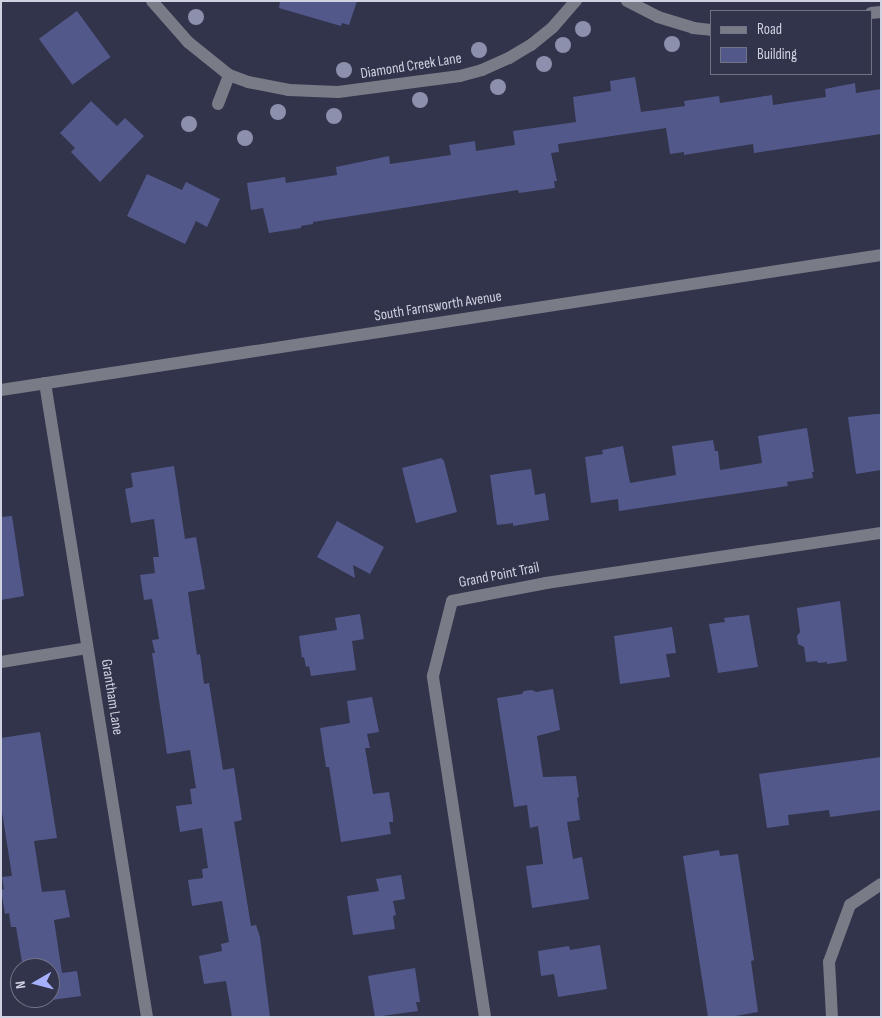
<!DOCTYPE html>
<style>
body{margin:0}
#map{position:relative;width:882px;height:1018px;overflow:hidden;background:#31344b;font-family:"Sofia Sans Condensed",sans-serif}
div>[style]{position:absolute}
.building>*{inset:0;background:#53588b;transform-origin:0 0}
.minor>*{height:12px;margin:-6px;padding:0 6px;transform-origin:6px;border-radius:6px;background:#797b87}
.trees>*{width:16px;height:16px;margin:-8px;border-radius:50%;background:#8c90ad}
span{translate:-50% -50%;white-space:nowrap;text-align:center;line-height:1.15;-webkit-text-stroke:5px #31344b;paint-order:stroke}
.street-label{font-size:15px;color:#d0d2e1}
.frame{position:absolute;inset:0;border:2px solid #d0d2e1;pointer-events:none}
.legend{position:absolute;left:710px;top:10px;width:162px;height:65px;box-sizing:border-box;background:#31344b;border:1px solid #717387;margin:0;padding:6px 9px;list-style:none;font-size:15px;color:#d0d2e1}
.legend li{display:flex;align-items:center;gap:10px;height:25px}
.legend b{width:25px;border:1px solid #717387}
.north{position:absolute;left:10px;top:958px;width:50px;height:50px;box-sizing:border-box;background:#31344b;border:1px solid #717387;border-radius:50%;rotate:262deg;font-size:14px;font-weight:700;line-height:20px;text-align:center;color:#d0d2e1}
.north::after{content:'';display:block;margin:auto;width:18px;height:22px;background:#a7b0fc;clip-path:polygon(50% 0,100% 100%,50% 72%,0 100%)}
</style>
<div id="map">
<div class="building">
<div style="clip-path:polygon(280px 1px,357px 1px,349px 25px,342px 23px,341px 26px,279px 8px)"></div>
<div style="left:77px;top:11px;width:57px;height:47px;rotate:54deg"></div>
<div style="clip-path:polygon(635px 77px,641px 112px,685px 106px,684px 101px,719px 96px,720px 103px,772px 95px,773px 105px,826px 97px,825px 89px,855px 83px,856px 93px,881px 89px,881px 134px,754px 153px,753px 144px,684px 155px,684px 152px,670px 154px,666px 128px,558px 144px,559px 152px,551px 153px,557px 181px,554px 181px,555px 188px,519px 193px,518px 190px,358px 215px,313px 222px,313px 224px,301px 226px,301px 228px,269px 233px,263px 208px,251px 210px,247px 183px,285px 177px,286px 183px,337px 175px,336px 167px,389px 156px,390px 164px,451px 155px,449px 145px,475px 141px,476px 151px,515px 145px,513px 131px,576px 122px,573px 97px,611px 91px,610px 81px)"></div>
<div style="clip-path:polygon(91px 101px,117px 126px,125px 118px,144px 136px,100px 182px,71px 152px,75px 148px,60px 133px)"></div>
<div style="clip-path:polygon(147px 174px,182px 190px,186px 182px,220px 199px,207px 227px,196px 221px,185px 244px,127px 216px)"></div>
<div style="clip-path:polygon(876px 414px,881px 414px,881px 470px,856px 474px,848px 417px)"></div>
<div style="clip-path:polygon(807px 428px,814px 472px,812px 472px,813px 478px,787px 482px,788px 486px,619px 511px,618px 499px,591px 503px,585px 457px,603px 454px,602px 450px,623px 446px,630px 483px,676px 475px,672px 446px,713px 440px,715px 451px,718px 451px,720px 470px,762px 463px,758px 436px)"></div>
<div style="clip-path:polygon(441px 458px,444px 461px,457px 512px,416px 523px,402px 468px)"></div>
<div style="clip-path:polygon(174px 466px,185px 539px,196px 537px,205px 589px,188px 592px,197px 655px,200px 654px,204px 684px,209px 683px,223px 770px,234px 768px,242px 820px,234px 822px,251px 926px,256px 925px,260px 937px,270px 1017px,232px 1017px,226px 981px,204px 984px,199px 956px,222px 951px,221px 944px,229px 942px,222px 901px,192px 906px,188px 880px,203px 878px,202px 869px,208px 868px,202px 828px,180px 832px,176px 806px,192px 804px,190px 789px,196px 788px,190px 750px,167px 754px,152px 653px,155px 653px,152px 640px,159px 639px,152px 599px,144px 600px,140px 575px,155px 573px,153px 557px,159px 557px,154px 519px,131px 523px,125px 489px,133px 487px,131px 473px)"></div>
<div style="clip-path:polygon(531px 469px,535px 495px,545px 493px,549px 520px,513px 526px,513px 523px,497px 525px,490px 475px)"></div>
<div style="clip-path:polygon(12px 516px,24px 596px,1px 600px,1px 517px)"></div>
<div style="clip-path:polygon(337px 521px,384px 547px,370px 574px,353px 565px,355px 578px,317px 557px)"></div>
<div style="clip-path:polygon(840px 601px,847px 661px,827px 664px,827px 662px,818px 663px,817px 661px,806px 662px,804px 647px,798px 644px,797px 636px,800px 632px,797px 608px)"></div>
<div style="clip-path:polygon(360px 614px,364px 639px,352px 641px,356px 670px,311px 676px,309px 666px,306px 667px,304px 657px,302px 658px,299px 636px,337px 630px,335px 618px)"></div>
<div style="clip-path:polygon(749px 615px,758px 667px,718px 673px,709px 624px,725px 622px,724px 618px)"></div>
<div style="clip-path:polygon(672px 627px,676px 653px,666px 654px,670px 677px,620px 684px,614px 636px)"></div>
<div style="clip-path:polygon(553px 689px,560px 730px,537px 736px,543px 777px,576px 776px,579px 797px,577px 798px,580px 820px,567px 822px,573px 859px,582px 857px,589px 899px,532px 908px,526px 866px,543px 864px,538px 826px,530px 828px,527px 805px,514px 807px,497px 698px,522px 694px,524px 691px,532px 690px,536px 692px)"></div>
<div style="clip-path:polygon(372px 697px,379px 732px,367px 734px,370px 748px,365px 748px,373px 794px,389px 792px,393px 816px,393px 822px,389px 822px,391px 834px,341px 842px,329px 767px,326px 767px,320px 728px,350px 723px,347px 701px)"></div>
<div style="clip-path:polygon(40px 732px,57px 838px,34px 841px,42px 892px,65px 890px,70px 917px,54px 920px,62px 973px,77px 971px,81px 996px,29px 1003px,28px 998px,50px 998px,50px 968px,23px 968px,16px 927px,11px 927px,9px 913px,5px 914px,1px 890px,4px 889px,2px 877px,12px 876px,1px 805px,1px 738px)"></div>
<div style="clip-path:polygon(881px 757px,881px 810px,830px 817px,829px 810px,788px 815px,789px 825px,767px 828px,759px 774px)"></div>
<div style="clip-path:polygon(719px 850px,720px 856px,738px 854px,754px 960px,751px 961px,758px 1012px,730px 1017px,708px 1017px,683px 856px)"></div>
<div style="clip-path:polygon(401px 875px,405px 899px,393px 901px,396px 915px,393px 916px,395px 929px,353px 935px,347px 896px,379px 891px,376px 879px)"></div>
<div style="clip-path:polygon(600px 945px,607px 989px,558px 997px,554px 974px,541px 976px,538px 951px,569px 946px,570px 950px)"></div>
<div style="clip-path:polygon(415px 968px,420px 1002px,416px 1002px,418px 1011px,375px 1017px,368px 976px)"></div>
</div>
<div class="minor">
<div style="left:152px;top:1px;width:55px;rotate:48.7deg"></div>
<div style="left:188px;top:42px;width:53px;rotate:38.8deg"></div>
<div style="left:229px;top:75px;width:20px;rotate:20deg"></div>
<div style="left:248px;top:82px;width:42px;rotate:11deg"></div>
<div style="left:289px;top:90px;width:49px;rotate:2.3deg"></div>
<div style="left:338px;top:92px;width:123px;rotate:-7.5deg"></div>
<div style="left:460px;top:76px;width:23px;rotate:-15deg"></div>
<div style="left:482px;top:70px;width:30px;rotate:-24deg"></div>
<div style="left:509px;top:58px;width:26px;rotate:-31deg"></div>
<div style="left:531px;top:45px;width:28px;rotate:-39deg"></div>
<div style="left:553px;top:27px;width:35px;rotate:-49deg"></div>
<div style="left:627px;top:1px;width:35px;rotate:27deg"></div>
<div style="left:658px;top:17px;width:37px;rotate:17deg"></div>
<div style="left:693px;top:28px;width:18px;rotate:6deg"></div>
<div style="left:871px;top:13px;width:10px;rotate:-6deg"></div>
<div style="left:218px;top:104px;width:31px;rotate:-69deg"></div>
<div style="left:45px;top:383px;width:642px;rotate:80.86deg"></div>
<div style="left:1px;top:390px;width:890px;rotate:-8.72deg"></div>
<div style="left:1px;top:662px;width:87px;rotate:-9.2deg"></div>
<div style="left:485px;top:1017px;width:345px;rotate:-98.7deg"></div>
<div style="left:433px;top:676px;width:77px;rotate:-75.8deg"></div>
<div style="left:452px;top:601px;width:96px;rotate:-10.8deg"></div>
<div style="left:546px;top:583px;width:339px;rotate:-8.5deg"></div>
<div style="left:832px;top:1017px;width:55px;rotate:-93.1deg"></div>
<div style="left:829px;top:962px;width:61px;rotate:-69.8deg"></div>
<div style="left:850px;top:905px;width:37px;rotate:-34deg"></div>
</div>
<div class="trees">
<div style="left:196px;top:17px"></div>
<div style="left:583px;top:29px"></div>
<div style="left:672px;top:44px"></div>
<div style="left:563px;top:45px"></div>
<div style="left:479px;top:50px"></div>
<div style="left:544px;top:64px"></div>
<div style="left:344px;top:70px"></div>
<div style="left:498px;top:87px"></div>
<div style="left:420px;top:100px"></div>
<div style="left:278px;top:112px"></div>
<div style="left:334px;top:116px"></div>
<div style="left:189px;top:124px"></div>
<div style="left:245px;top:138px"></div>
</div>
<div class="street-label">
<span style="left:411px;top:66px;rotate:-9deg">Diamond Creek Lane</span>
<span style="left:438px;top:306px;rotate:-9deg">South Farnsworth Avenue</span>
<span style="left:499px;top:575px;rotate:-11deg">Grand Point Trail</span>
<span style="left:112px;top:697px;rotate:81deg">Grantham Lane</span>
</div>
<div class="frame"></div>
<ul class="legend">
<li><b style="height:6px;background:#797b87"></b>Road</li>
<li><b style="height:14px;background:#53588b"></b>Building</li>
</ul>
<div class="north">N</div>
</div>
